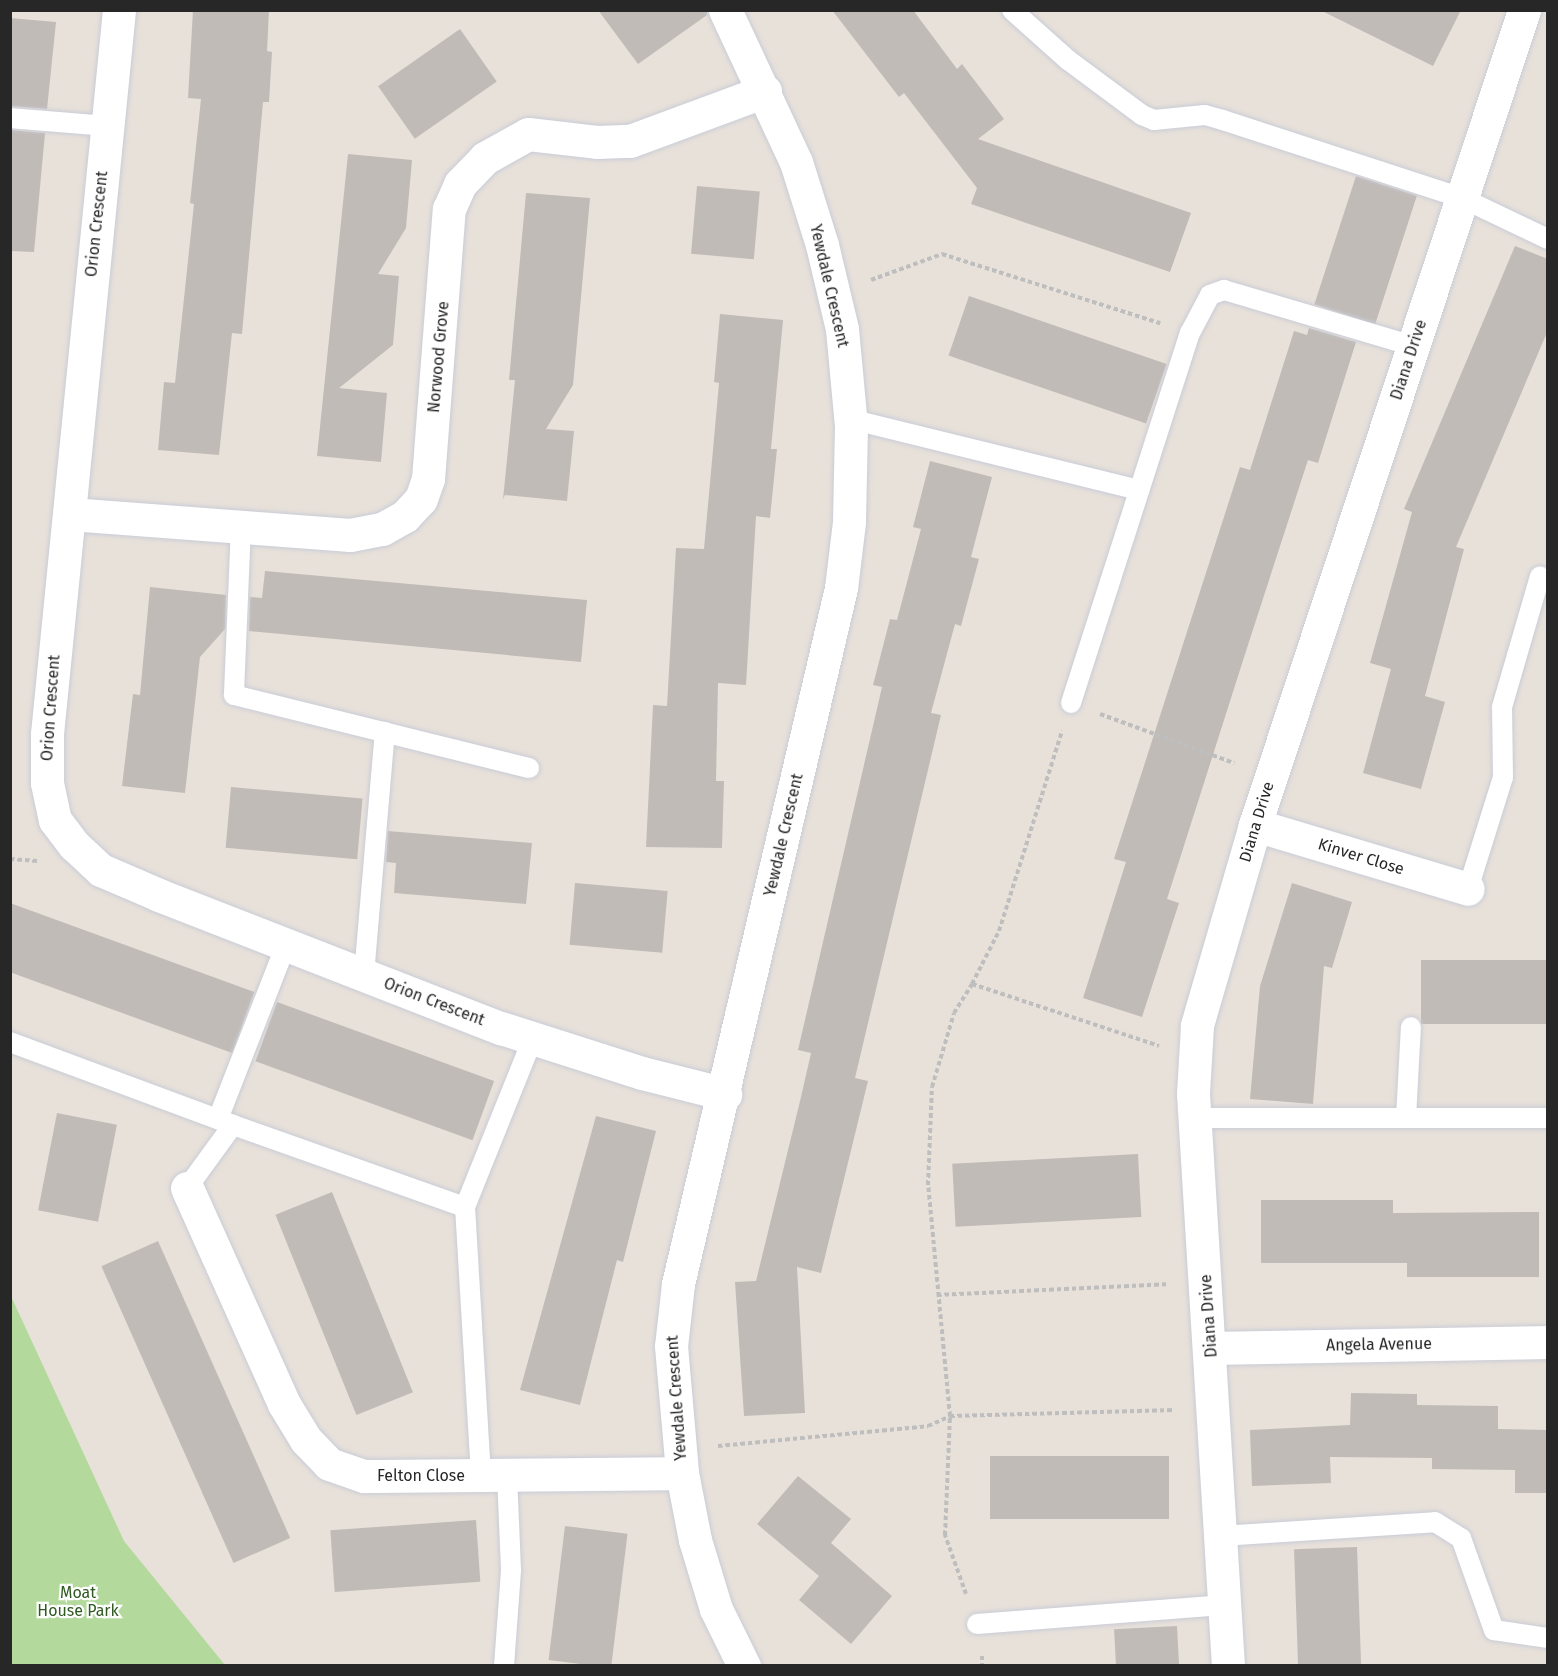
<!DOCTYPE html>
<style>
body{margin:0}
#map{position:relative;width:1558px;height:1676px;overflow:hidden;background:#e8e1da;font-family:"Fira Sans",sans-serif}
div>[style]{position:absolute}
.green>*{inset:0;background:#b3d99c}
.building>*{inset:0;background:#c0bbb7;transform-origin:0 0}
.path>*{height:4px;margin-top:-2px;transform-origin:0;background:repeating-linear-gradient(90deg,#bebebe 0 4.5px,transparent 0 7.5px)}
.roads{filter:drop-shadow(0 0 2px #c9ccd7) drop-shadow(0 0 2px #c9ccd7)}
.lane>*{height:20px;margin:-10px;padding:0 10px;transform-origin:10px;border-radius:10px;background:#fff}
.street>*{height:33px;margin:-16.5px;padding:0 16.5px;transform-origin:16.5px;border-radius:16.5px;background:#fff}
span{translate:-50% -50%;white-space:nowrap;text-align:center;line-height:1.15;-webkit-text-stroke:4.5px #fff;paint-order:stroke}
.street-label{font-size:16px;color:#272727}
.park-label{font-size:16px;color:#2f5a21}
.frame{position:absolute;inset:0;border:12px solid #272727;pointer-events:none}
</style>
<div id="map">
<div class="green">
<div style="clip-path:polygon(10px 1294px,124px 1541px,225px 1665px,11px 1665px)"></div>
</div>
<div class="building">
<div style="clip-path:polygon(193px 10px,269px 10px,267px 51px,272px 52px,269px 102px,263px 102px,242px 334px,232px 333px,219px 455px,158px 450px,164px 382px,175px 383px,194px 204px,190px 203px,201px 99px,188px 98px)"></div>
<div style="clip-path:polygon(598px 10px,707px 10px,707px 15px,638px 64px)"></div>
<div style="clip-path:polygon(832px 10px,913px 10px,957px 69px,962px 64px,1004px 119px,978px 139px,1191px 213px,1170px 272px,971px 204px,977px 188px,904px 93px,899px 97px)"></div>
<div style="clip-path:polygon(1320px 10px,1461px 10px,1433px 66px)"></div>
<div style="clip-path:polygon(10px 18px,56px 22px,47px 109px,10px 106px)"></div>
<div style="left:460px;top:29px;width:64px;height:100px;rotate:55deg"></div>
<div style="clip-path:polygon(10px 130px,45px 133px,34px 252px,10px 251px)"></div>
<div style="clip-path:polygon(348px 154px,412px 160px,406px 228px,378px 274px,399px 276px,393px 345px,339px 388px,387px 393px,381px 462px,317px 456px)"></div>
<div style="left:1356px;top:176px;width:64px;height:135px;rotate:18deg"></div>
<div style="left:697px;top:186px;width:63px;height:68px;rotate:5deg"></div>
<div style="clip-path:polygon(526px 193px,590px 198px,573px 385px,546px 429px,574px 431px,567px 501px,505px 495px,503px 499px,515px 380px,509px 380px)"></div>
<div style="clip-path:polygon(1515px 246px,1548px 259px,1548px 330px,1456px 547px,1464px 549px,1425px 696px,1445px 702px,1421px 789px,1363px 773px,1391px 669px,1370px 663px,1412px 512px,1404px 509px)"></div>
<div style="left:969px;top:296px;width:209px;height:63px;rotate:19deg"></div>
<div style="clip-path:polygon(720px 314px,783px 320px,771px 449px,777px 449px,770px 518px,756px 516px,746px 685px,718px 683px,716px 781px,724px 781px,722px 848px,646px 847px,653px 705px,667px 706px,676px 548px,704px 549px,719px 383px,714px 382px)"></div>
<div style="clip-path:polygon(1309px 328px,1356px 342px,1318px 463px,1308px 460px,1247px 648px,1167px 899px,1179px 903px,1142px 1017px,1083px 998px,1126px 862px,1114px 859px,1240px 467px,1250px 470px,1294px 331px,1307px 335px)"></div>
<div style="clip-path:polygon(930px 461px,992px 477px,971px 557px,979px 559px,961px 626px,955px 624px,931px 713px,941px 715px,855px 1078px,868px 1081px,821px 1273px,797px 1267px,805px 1413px,744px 1416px,735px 1282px,756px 1281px,801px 1097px,811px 1053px,798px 1050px,882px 687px,873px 685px,890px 619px,897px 620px,921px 529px,913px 527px)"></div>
<div style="clip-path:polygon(265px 571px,587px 600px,581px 662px,249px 631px,250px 597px,262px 598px)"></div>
<div style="clip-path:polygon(150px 587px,226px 595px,225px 629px,200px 657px,185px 793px,122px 786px,133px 694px,140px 695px)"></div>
<div style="left:231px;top:787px;width:132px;height:61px;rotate:5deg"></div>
<div style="clip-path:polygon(388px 831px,532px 843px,526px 904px,394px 893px,396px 863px,386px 862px)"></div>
<div style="left:575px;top:883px;width:93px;height:62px;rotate:5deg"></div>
<div style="clip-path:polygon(1292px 883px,1352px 902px,1332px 968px,1324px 966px,1313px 1104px,1250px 1099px,1260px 986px)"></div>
<div style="left:10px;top:903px;width:260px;height:65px;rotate:20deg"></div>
<div style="left:1548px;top:960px;width:64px;height:127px;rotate:90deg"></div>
<div style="left:277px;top:1002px;width:231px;height:63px;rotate:20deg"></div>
<div style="left:57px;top:1113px;width:61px;height:99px;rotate:11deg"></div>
<div style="clip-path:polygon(596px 1116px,656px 1131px,623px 1262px,617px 1260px,580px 1405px,520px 1390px)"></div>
<div style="left:1138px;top:1154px;width:63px;height:186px;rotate:87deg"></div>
<div style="left:332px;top:1192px;width:216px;height:61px;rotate:68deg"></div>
<div style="clip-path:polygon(1261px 1200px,1393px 1200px,1393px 1213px,1539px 1212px,1539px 1277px,1407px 1277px,1407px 1263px,1261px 1263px)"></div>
<div style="left:158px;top:1241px;width:325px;height:62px;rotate:66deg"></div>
<div style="clip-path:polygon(1351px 1393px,1417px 1394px,1417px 1405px,1498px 1406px,1498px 1429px,1548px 1430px,1548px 1493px,1515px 1493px,1515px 1470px,1432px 1469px,1432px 1458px,1330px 1457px,1331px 1483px,1252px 1486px,1250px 1430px,1350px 1425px)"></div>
<div style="left:990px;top:1456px;width:179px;height:63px"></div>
<div style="clip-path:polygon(798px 1476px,851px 1519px,831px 1543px,892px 1596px,851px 1644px,799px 1600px,819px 1576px,757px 1524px)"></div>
<div style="left:476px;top:1520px;width:62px;height:146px;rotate:86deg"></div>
<div style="left:565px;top:1526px;width:63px;height:135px;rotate:7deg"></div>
<div style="left:1357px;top:1547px;width:118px;height:63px;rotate:88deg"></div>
<div style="left:1177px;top:1626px;width:39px;height:63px;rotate:87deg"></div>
</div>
<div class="path">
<div style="left:871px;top:280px;width:76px;rotate:-20.1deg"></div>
<div style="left:942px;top:254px;width:229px;rotate:17.6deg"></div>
<div style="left:1100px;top:714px;width:143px;rotate:20.1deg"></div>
<div style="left:10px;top:859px;width:27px;rotate:4deg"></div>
<div style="left:972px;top:984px;width:59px;rotate:-63deg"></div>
<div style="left:999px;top:931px;width:210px;rotate:-72.5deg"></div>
<div style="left:937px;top:1295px;width:230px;rotate:-2.7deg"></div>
<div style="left:718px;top:1446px;width:211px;rotate:-5.4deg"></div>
<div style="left:928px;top:1426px;width:24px;rotate:-24deg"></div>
<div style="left:950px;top:1416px;width:225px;rotate:-1.5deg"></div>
<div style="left:966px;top:1594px;width:63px;rotate:-109.6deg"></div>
<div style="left:945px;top:1535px;width:119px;rotate:-87.6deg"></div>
<div style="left:950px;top:1416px;width:232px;rotate:-95.4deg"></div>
<div style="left:928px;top:1185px;width:98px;rotate:-87.7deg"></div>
<div style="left:932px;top:1087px;width:77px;rotate:-73.4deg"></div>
<div style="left:954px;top:1013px;width:34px;rotate:-58deg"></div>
<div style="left:972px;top:984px;width:197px;rotate:18.3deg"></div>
<div style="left:982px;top:1656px;width:10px;rotate:90deg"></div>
</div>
<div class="roads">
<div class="lane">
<div style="left:1012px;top:10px;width:75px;rotate:41.8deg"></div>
<div style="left:1068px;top:60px;width:92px;rotate:36.6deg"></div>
<div style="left:1142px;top:115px;width:13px;rotate:23deg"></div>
<div style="left:1154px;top:120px;width:51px;rotate:-5.6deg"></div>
<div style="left:1205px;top:115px;width:19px;rotate:16deg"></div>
<div style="left:1223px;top:120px;width:251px;rotate:18.1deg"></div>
<div style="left:1462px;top:198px;width:95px;rotate:25.5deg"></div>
<div style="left:10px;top:118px;width:97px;rotate:4.7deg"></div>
<div style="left:850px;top:419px;width:298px;rotate:13.8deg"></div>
<div style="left:241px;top:526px;width:169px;rotate:92.4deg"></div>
<div style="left:234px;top:695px;width:304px;rotate:13.9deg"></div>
<div style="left:1071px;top:703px;width:389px;rotate:-72.2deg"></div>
<div style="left:1190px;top:333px;width:43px;rotate:-62.2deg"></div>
<div style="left:1210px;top:295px;width:15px;rotate:-20deg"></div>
<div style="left:1224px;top:290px;width:197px;rotate:16.5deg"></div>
<div style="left:1468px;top:889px;width:117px;rotate:-72.6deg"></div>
<div style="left:1503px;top:777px;width:70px;rotate:-90.8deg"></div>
<div style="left:1502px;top:707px;width:136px;rotate:-73.8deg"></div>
<div style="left:364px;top:975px;width:244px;rotate:-85.1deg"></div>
<div style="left:10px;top:1042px;width:238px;rotate:20.4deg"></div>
<div style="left:1194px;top:1118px;width:354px"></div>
<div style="left:1406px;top:1118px;width:91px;rotate:-86.9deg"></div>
<div style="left:218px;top:1119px;width:187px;rotate:-68.7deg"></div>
<div style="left:187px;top:1188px;width:78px;rotate:-53.9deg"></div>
<div style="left:233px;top:1125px;width:246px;rotate:19.5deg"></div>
<div style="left:481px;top:1476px;width:269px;rotate:-93.4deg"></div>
<div style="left:465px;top:1207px;width:182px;rotate:-68.1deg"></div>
<div style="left:1221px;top:1536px;width:214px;rotate:-3.7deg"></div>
<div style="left:1435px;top:1522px;width:31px;rotate:32deg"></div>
<div style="left:1461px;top:1538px;width:98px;rotate:70.3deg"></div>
<div style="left:1494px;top:1630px;width:55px;rotate:8.4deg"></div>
<div style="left:977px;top:1624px;width:249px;rotate:-4.4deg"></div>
<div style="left:504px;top:1666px;width:96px;rotate:-85.8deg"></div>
<div style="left:511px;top:1570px;width:95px;rotate:-92.4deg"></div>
</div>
<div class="street">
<div style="left:119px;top:10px;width:728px;rotate:95.68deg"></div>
<div style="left:47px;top:734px;width:49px;rotate:90deg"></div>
<div style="left:47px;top:783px;width:38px;rotate:78deg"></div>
<div style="left:55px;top:820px;width:31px;rotate:53deg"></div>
<div style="left:74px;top:845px;width:37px;rotate:43deg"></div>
<div style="left:101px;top:870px;width:63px;rotate:23.3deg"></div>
<div style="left:159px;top:895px;width:367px;rotate:21.3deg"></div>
<div style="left:501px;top:1028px;width:148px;rotate:17.7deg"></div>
<div style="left:642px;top:1073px;width:86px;rotate:14.2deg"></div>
<div style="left:725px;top:10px;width:168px;rotate:65deg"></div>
<div style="left:796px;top:162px;width:87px;rotate:72.6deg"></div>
<div style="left:822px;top:245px;width:86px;rotate:76.6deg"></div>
<div style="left:842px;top:329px;width:97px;rotate:84.7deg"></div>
<div style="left:851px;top:426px;width:96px;rotate:91.2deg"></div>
<div style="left:849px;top:522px;width:66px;rotate:96.9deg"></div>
<div style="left:841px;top:588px;width:715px;rotate:103.18deg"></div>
<div style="left:678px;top:1284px;width:62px;rotate:96.4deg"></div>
<div style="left:671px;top:1346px;width:127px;rotate:85deg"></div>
<div style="left:682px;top:1473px;width:68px;rotate:79deg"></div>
<div style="left:695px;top:1540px;width:72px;rotate:73.1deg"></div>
<div style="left:716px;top:1609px;width:64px;rotate:63.8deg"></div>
<div style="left:70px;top:514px;width:281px;rotate:4.3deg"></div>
<div style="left:350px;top:535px;width:33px;rotate:-11deg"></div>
<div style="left:382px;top:529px;width:26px;rotate:-29deg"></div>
<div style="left:405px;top:516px;width:23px;rotate:-47deg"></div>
<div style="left:421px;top:499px;width:21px;rotate:-71deg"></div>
<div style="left:428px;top:479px;width:271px;rotate:-85.6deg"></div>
<div style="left:449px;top:209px;width:27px;rotate:-66deg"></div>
<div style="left:460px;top:184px;width:36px;rotate:-46deg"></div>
<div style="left:485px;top:158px;width:49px;rotate:-29.2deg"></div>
<div style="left:528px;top:134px;width:69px;rotate:6.6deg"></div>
<div style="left:597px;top:142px;width:33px;rotate:-2deg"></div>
<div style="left:630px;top:141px;width:144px;rotate:-20.3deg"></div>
<div style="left:1255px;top:825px;width:222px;rotate:16.7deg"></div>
<div style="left:187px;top:1188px;width:237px;rotate:65.8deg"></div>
<div style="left:284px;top:1404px;width:42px;rotate:58.6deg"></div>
<div style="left:306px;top:1440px;width:33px;rotate:46deg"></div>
<div style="left:329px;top:1464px;width:37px;rotate:19deg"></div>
<div style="left:364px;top:1476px;width:318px;rotate:-0.5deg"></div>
<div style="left:1211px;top:1348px;width:337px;rotate:-1deg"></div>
<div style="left:1228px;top:1666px;width:574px;rotate:-93.5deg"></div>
<div style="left:1193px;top:1093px;width:68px;rotate:-86.6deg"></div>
<div style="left:1197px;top:1025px;width:208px;rotate:-73.8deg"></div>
<div style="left:1255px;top:825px;width:858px;rotate:-71.73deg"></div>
</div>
</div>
<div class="street-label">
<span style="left:97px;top:224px;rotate:-84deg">Orion Crescent</span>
<span style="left:829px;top:286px;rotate:77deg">Yewdale Crescent</span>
<span style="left:439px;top:357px;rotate:-85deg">Norwood Grove</span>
<span style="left:1409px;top:360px;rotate:-72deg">Diana Drive</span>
<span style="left:51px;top:708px;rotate:-86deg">Orion Crescent</span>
<span style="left:1257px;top:822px;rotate:-73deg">Diana Drive</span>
<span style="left:784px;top:835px;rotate:-77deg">Yewdale Crescent</span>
<span style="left:1361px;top:857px;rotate:17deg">Kinver Close</span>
<span style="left:434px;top:1002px;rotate:21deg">Orion Crescent</span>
<span style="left:1209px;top:1316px;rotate:-94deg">Diana Drive</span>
<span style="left:1379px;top:1345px;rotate:-1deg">Angela Avenue</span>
<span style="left:677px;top:1398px;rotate:-94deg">Yewdale Crescent</span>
<span style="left:421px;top:1476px">Felton Close</span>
</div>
<div class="park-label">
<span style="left:78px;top:1602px">Moat<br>House Park</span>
</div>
<div class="frame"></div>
</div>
